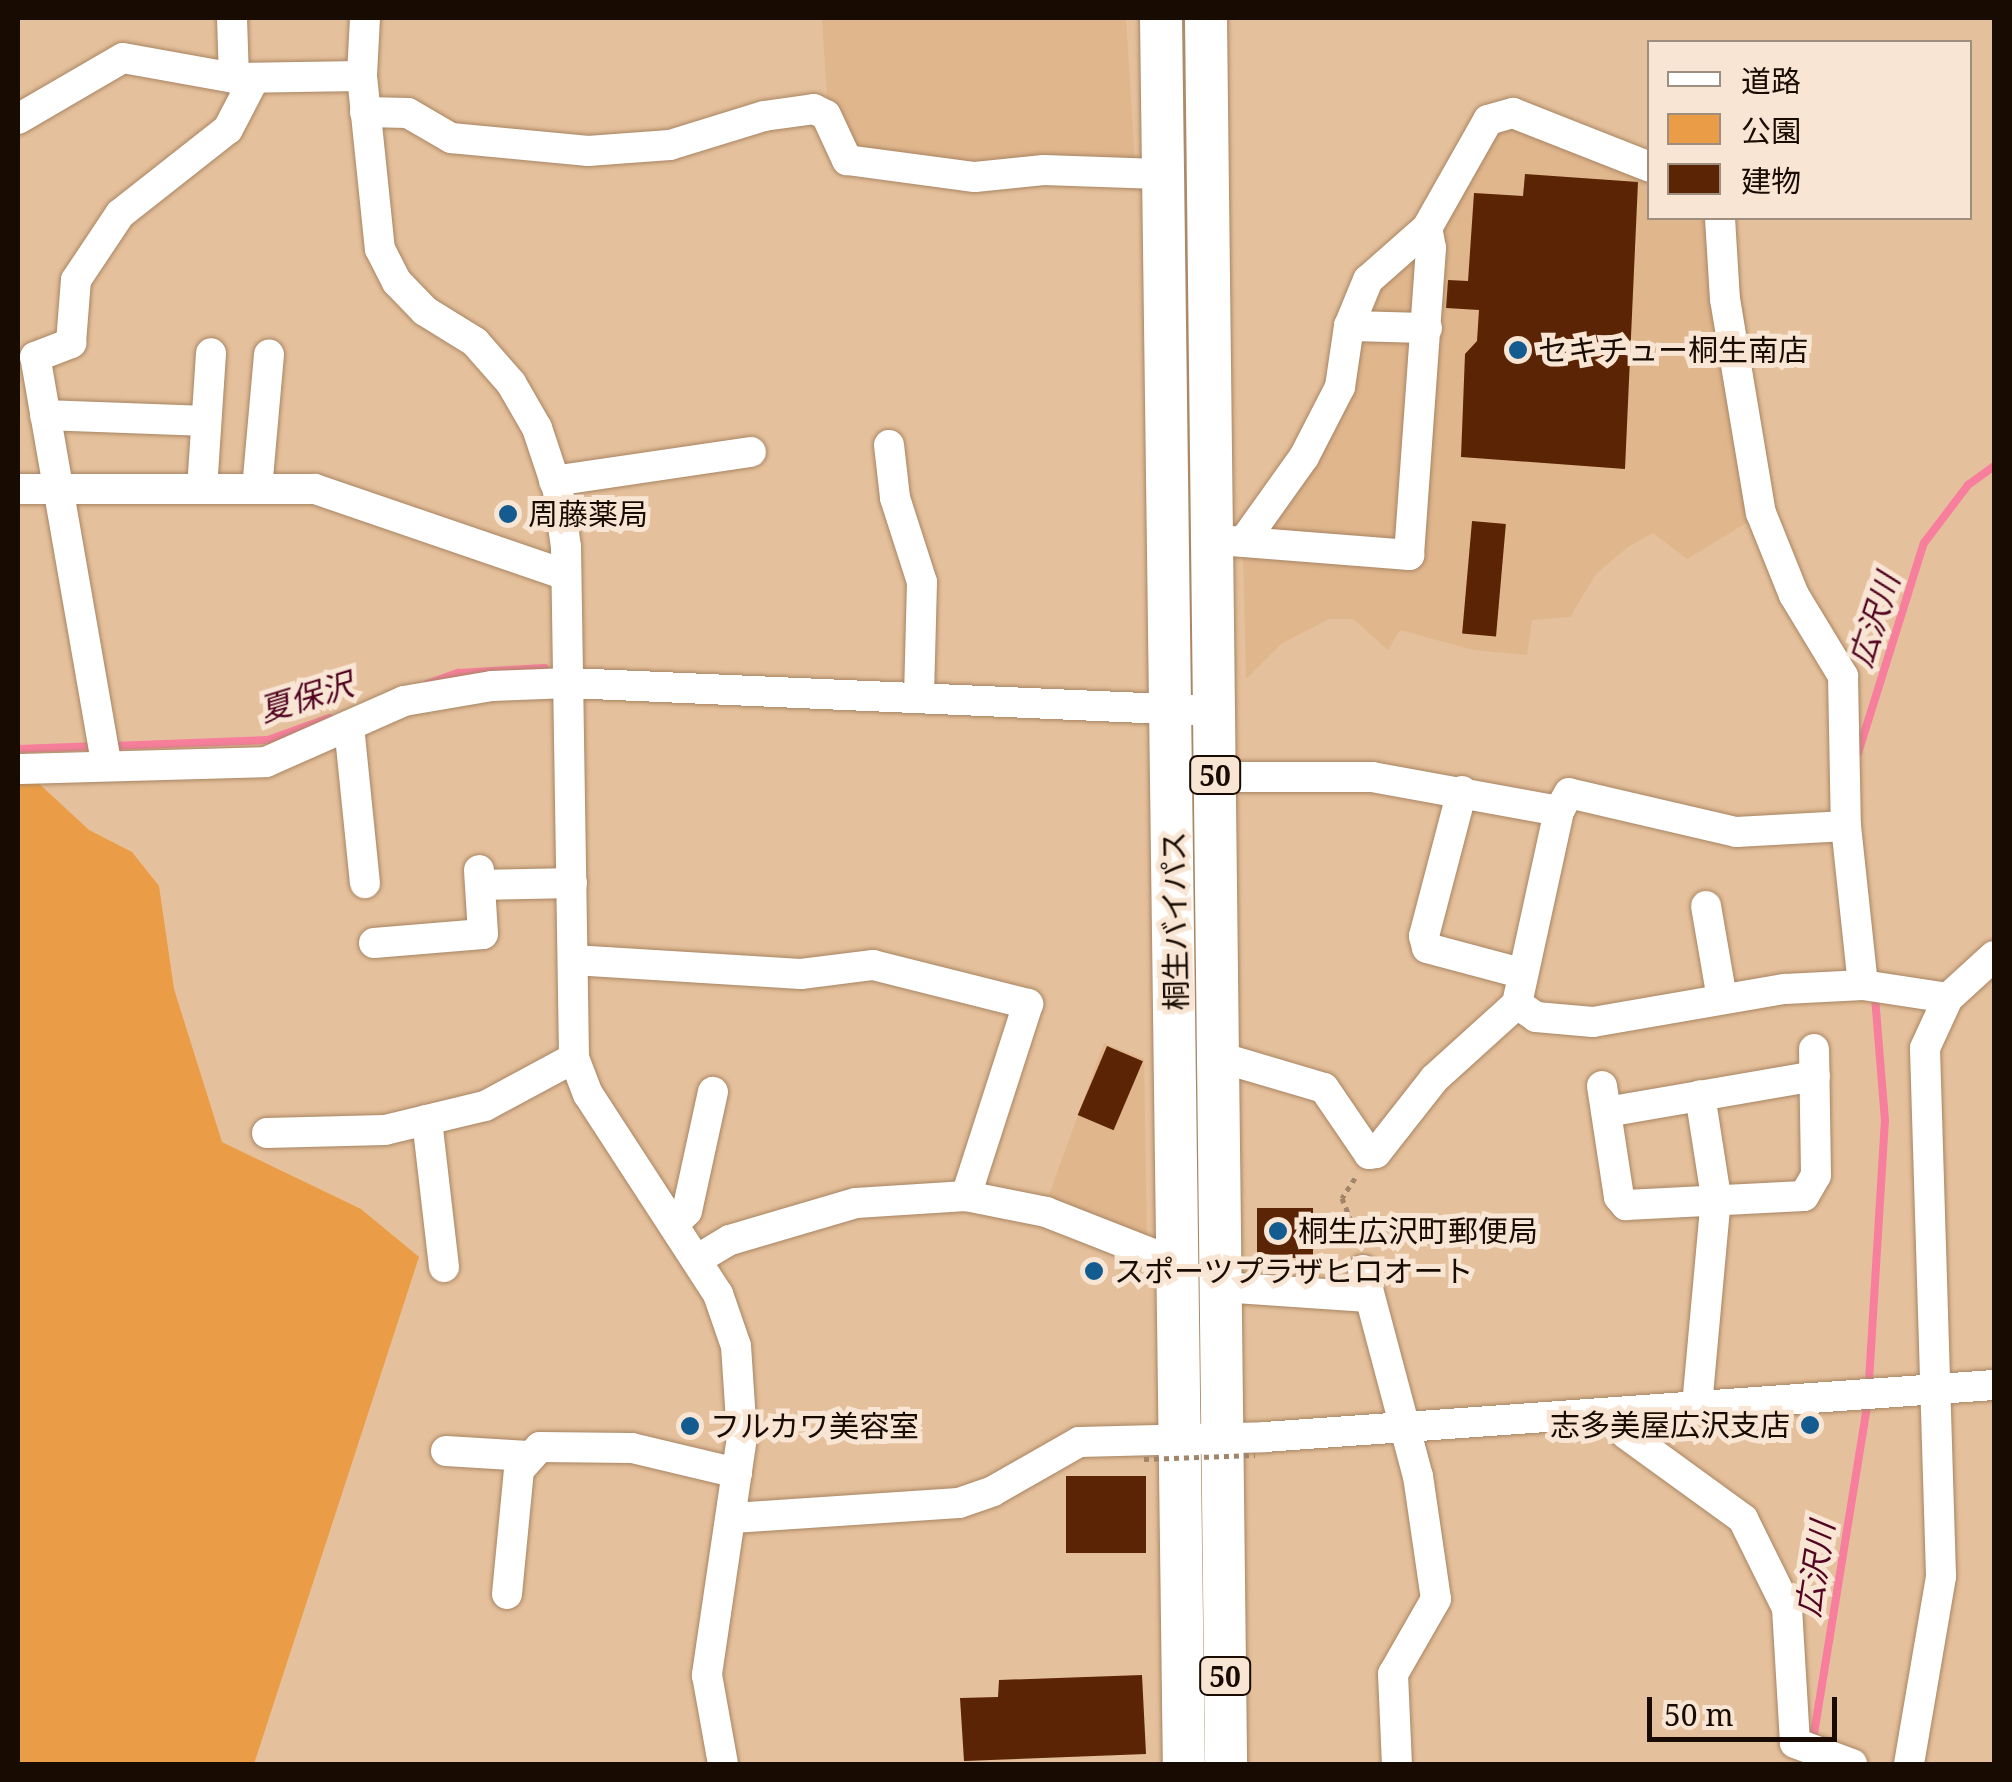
<!DOCTYPE html>
<meta charset="utf-8">
<style>
body{margin:0}
#map{position:relative;width:2012px;height:1782px;overflow:hidden;background:#e5c09c;font-family:"Noto Serif","Noto Sans JP",serif}
div>[style]{position:absolute}
.built>*{inset:0;background:#e0b68d}
.green>*{inset:0;background:#ea9d46}
.stream>*{height:8px;margin:-4px;padding:0 4px;transform-origin:4px;border-radius:4px;background:#f77e9c}
.building>*{inset:0;background:#5b2404;transform-origin:0 0}
.path>*{height:5px;margin-top:-2.5px;transform-origin:0;background:repeating-linear-gradient(90deg,#a28569 0 5px,transparent 0 10px)}
.roads{filter:drop-shadow(0 0 2px #a88563) drop-shadow(0 0 2px #a88563)}
.minor>*{height:30px;margin:-15px;padding:0 15px;transform-origin:15px;border-radius:15px;background:#fff}
.highway>*{height:42px;margin:-21px;padding:0 21px;transform-origin:21px;border-radius:21px;background:#fff}
.path-bridge>*{height:5px;margin-top:-2.5px;transform-origin:0;background:repeating-linear-gradient(90deg,#a28569 0 5px,transparent 0 10px)}
.dots>*{width:28px;height:28px;translate:-50% -50%;box-sizing:border-box;border:5px solid #f8e5d3;border-radius:50%}
span{translate:-50% -50%;white-space:nowrap;text-align:center;line-height:1.15;-webkit-text-stroke:10px #f8e5d3;paint-order:stroke}
.shield-label span{padding:2px 8px;background:#f8e5d3;border:2px solid;border-radius:8px;-webkit-text-stroke-width:0}
.shield-label{font-size:28px;color:#180b01;font-weight:700}
.poi-label{font-size:30px;color:#180b01}
.left{translate:0 -50%;text-align:left}
.right{translate:-100% -50%;text-align:right}
.street-label{font-size:30px;color:#180b01}
.water-label{font-size:32px;color:#520522;font-style:italic}
.frame{position:absolute;inset:0;border:20px solid #180b01;pointer-events:none}
.legend{position:absolute;left:1647px;top:40px;width:325px;height:180px;box-sizing:border-box;background:#f8e5d3;border:2px solid #9e8e7f;margin:0;padding:12px 18px;list-style:none;font-size:30px;color:#180b01}
.legend li{display:flex;align-items:center;gap:20px;height:50px}
.legend b{width:50px;border:2px solid #9e8e7f}
.scale{position:absolute;left:1647px;top:1697px;width:190px;height:45px;box-sizing:border-box;border:5px solid #180b01;border-top:0;padding-left:12px;font-size:30px;line-height:35px;white-space:nowrap;color:#180b01;-webkit-text-stroke:8px #f8e5d3;paint-order:stroke}
</style>
<div id="map">
<div class="built">
<div style="clip-path:polygon(822px 18px,1126px 18px,1135px 163px,1002px 166px,854px 152px,827px 98px)"></div>
<div style="clip-path:polygon(1516px 126px,1650px 179px,1650px 218px,1731px 218px,1771px 508px,1687px 559px,1653px 533px,1628px 547px,1596px 574px,1570px 617px,1532px 620px,1527px 655px,1473px 650px,1400px 630px,1388px 650px,1353px 619px,1329px 619px,1281px 644px,1246px 679px,1243px 554px,1374px 284px,1486px 140px)"></div>
<div style="clip-path:polygon(1104px 1043px,1144px 1059px,1147px 1238px,1046px 1203px)"></div>
</div>
<div class="green">
<div style="clip-path:polygon(18px 779px,34px 779px,89px 830px,132px 852px,159px 886px,174px 989px,222px 1142px,361px 1209px,419px 1257px,254px 1764px,18px 1764px)"></div>
</div>
<div class="stream">
<div style="left:427px;top:684px;width:33px;rotate:-20deg"></div>
<div style="left:458px;top:673px;width:87px;rotate:-3.3deg"></div>
<div style="left:112px;top:746px;width:156px;rotate:-2.2deg"></div>
<div style="left:268px;top:740px;width:65px;rotate:-19.8deg"></div>
<div style="left:18px;top:749px;width:80px;rotate:-2.1deg"></div>
<div style="left:1858px;top:753px;width:220px;rotate:-72.6deg"></div>
<div style="left:1924px;top:543px;width:73px;rotate:-52.8deg"></div>
<div style="left:1968px;top:485px;width:32px;rotate:-36deg"></div>
<div style="left:1869px;top:1381px;width:260px;rotate:-86.5deg"></div>
<div style="left:1885px;top:1121px;width:124px;rotate:-94.6deg"></div>
<div style="left:1813px;top:1740px;width:337px;rotate:-80.8deg"></div>
</div>
<div class="building">
<div style="clip-path:polygon(1525px 174px,1638px 182px,1625px 469px,1461px 457px,1465px 354px,1477px 341px,1479px 310px,1446px 308px,1448px 280px,1468px 281px,1474px 193px,1523px 196px)"></div>
<div style="left:1472px;top:521px;width:34px;height:113px;rotate:5deg"></div>
<div style="left:1107px;top:1046px;width:39px;height:75px;rotate:23deg"></div>
<div style="left:1257px;top:1208px;width:56px;height:50px"></div>
<div style="left:1066px;top:1476px;width:80px;height:77px"></div>
<div style="clip-path:polygon(1142px 1675px,1146px 1754px,964px 1761px,960px 1698px,998px 1697px,999px 1680px)"></div>
</div>
<div class="path">
<div style="left:1355px;top:1178px;width:24px;rotate:123deg"></div>
<div style="left:1342px;top:1198px;width:48px;rotate:68.2deg"></div>
</div>
<div class="roads">
<div class="minor">
<div style="left:232px;top:18px;width:60px;rotate:88.1deg"></div>
<div style="left:365px;top:18px;width:58px;rotate:93deg"></div>
<div style="left:362px;top:76px;width:174px;rotate:84.1deg"></div>
<div style="left:380px;top:249px;width:37px;rotate:63deg"></div>
<div style="left:397px;top:282px;width:40px;rotate:46deg"></div>
<div style="left:425px;top:311px;width:59px;rotate:31.8deg"></div>
<div style="left:475px;top:342px;width:55px;rotate:48.7deg"></div>
<div style="left:511px;top:383px;width:52px;rotate:60deg"></div>
<div style="left:537px;top:428px;width:66px;rotate:71.6deg"></div>
<div style="left:558px;top:491px;width:57px;rotate:81.9deg"></div>
<div style="left:566px;top:547px;width:511px;rotate:89.1deg"></div>
<div style="left:574px;top:1058px;width:39px;rotate:69deg"></div>
<div style="left:588px;top:1094px;width:239px;rotate:57deg"></div>
<div style="left:718px;top:1294px;width:55px;rotate:70.9deg"></div>
<div style="left:736px;top:1346px;width:91px;rotate:86.2deg"></div>
<div style="left:742px;top:1437px;width:241px;rotate:98.4deg"></div>
<div style="left:707px;top:1675px;width:90px;rotate:79.8deg"></div>
<div style="left:365px;top:112px;width:43px;rotate:1.3deg"></div>
<div style="left:408px;top:113px;width:50px;rotate:30.2deg"></div>
<div style="left:451px;top:138px;width:138px;rotate:5.4deg"></div>
<div style="left:588px;top:151px;width:82px;rotate:-4.2deg"></div>
<div style="left:670px;top:145px;width:98px;rotate:-17.1deg"></div>
<div style="left:764px;top:116px;width:50px;rotate:-8deg"></div>
<div style="left:814px;top:109px;width:13px;rotate:27deg"></div>
<div style="left:826px;top:115px;width:50px;rotate:65deg"></div>
<div style="left:847px;top:160px;width:129px;rotate:7.6deg"></div>
<div style="left:975px;top:177px;width:69px;rotate:-5.8deg"></div>
<div style="left:1044px;top:170px;width:115px;rotate:2deg"></div>
<div style="left:18px;top:119px;width:121px;rotate:-30.2deg"></div>
<div style="left:123px;top:58px;width:113px;rotate:10.2deg"></div>
<div style="left:234px;top:78px;width:128px;rotate:-0.9deg"></div>
<div style="left:1720px;top:218px;width:81px;rotate:86.5deg"></div>
<div style="left:1725px;top:299px;width:217px;rotate:80.5deg"></div>
<div style="left:1761px;top:513px;width:88px;rotate:68.1deg"></div>
<div style="left:1794px;top:595px;width:95px;rotate:58.8deg"></div>
<div style="left:1843px;top:676px;width:150px;rotate:88.9deg"></div>
<div style="left:1846px;top:826px;width:160px;rotate:83.9deg"></div>
<div style="left:1349px;top:326px;width:78px;rotate:1.5deg"></div>
<div style="left:45px;top:415px;width:161px;rotate:2.1deg"></div>
<div style="left:889px;top:445px;width:53px;rotate:83.5deg"></div>
<div style="left:895px;top:498px;width:88px;rotate:72.2deg"></div>
<div style="left:922px;top:582px;width:116px;rotate:91.5deg"></div>
<div style="left:554px;top:481px;width:199px;rotate:-8.4deg"></div>
<div style="left:18px;top:489px;width:297px"></div>
<div style="left:315px;top:489px;width:262px;rotate:18.9deg"></div>
<div style="left:202px;top:489px;width:136px;rotate:-86.2deg"></div>
<div style="left:257px;top:489px;width:135px;rotate:-84.9deg"></div>
<div style="left:1231px;top:541px;width:179px;rotate:4.5deg"></div>
<div style="left:1409px;top:555px;width:308px;rotate:-85.9deg"></div>
<div style="left:1431px;top:248px;width:20px;rotate:-101deg"></div>
<div style="left:1244px;top:541px;width:103px;rotate:-54.5deg"></div>
<div style="left:1304px;top:457px;width:79px;rotate:-62.8deg"></div>
<div style="left:1340px;top:387px;width:62px;rotate:-81.6deg"></div>
<div style="left:1349px;top:326px;width:50px;rotate:-67.6deg"></div>
<div style="left:1368px;top:280px;width:79px;rotate:-41.4deg"></div>
<div style="left:1427px;top:228px;width:124px;rotate:-60.5deg"></div>
<div style="left:1488px;top:120px;width:26px;rotate:-16deg"></div>
<div style="left:1513px;top:113px;width:147px;rotate:21.5deg"></div>
<div style="left:349px;top:726px;width:158px;rotate:84.2deg"></div>
<div style="left:106px;top:762px;width:411px;rotate:-99.9deg"></div>
<div style="left:35px;top:357px;width:39px;rotate:-21deg"></div>
<div style="left:71px;top:343px;width:63px;rotate:-85.5deg"></div>
<div style="left:76px;top:280px;width:79px;rotate:-56.3deg"></div>
<div style="left:120px;top:214px;width:137px;rotate:-38.2deg"></div>
<div style="left:228px;top:129px;width:56px;rotate:-62.5deg"></div>
<div style="left:18px;top:769px;width:248px;rotate:-1.6deg"></div>
<div style="left:266px;top:762px;width:151px;rotate:-23.8deg"></div>
<div style="left:404px;top:701px;width:89px;rotate:-9.7deg"></div>
<div style="left:492px;top:686px;width:77px;rotate:-2.2deg"></div>
<div style="left:569px;top:683px;width:646px;rotate:2.49deg"></div>
<div style="left:1215px;top:777px;width:157px"></div>
<div style="left:1372px;top:777px;width:190px;rotate:10.3deg"></div>
<div style="left:1462px;top:791px;width:150px;rotate:104.7deg"></div>
<div style="left:1424px;top:936px;width:12px;rotate:76deg"></div>
<div style="left:1427px;top:948px;width:96px;rotate:15deg"></div>
<div style="left:1846px;top:826px;width:110px;rotate:176.9deg"></div>
<div style="left:1736px;top:832px;width:171px;rotate:-166.9deg"></div>
<div style="left:1569px;top:793px;width:21px;rotate:119deg"></div>
<div style="left:1559px;top:811px;width:198px;rotate:102.3deg"></div>
<div style="left:1517px;top:1004px;width:23px;rotate:34deg"></div>
<div style="left:1536px;top:1017px;width:57px;rotate:5deg"></div>
<div style="left:1593px;top:1022px;width:195px;rotate:-9.8deg"></div>
<div style="left:1785px;top:989px;width:78px;rotate:-2.9deg"></div>
<div style="left:1863px;top:985px;width:86px;rotate:8.7deg"></div>
<div style="left:480px;top:885px;width:92px;rotate:-1.2deg"></div>
<div style="left:1706px;top:906px;width:94px;rotate:80.2deg"></div>
<div style="left:374px;top:943px;width:109px;rotate:-4.7deg"></div>
<div style="left:483px;top:934px;width:64px;rotate:-93.6deg"></div>
<div style="left:573px;top:960px;width:228px;rotate:3.5deg"></div>
<div style="left:801px;top:974px;width:73px;rotate:-7.1deg"></div>
<div style="left:873px;top:965px;width:160px;rotate:14.1deg"></div>
<div style="left:1028px;top:1004px;width:202px;rotate:107.9deg"></div>
<div style="left:1219px;top:1057px;width:109px;rotate:16.4deg"></div>
<div style="left:1324px;top:1088px;width:80px;rotate:55.7deg"></div>
<div style="left:1369px;top:1154px;width:7px;rotate:-8deg"></div>
<div style="left:1376px;top:1153px;width:95px;rotate:-51.8deg"></div>
<div style="left:1435px;top:1078px;width:110px;rotate:-42.1deg"></div>
<div style="left:1602px;top:1086px;width:112px;rotate:81.3deg"></div>
<div style="left:1619px;top:1197px;width:11px;rotate:49deg"></div>
<div style="left:1626px;top:1205px;width:178px;rotate:-2.9deg"></div>
<div style="left:1804px;top:1196px;width:24px;rotate:-60deg"></div>
<div style="left:1816px;top:1175px;width:126px;rotate:-90.9deg"></div>
<div style="left:1607px;top:1112px;width:211px;rotate:-9.8deg"></div>
<div style="left:427px;top:1120px;width:148px;rotate:83.4deg"></div>
<div style="left:267px;top:1133px;width:118px;rotate:-1.5deg"></div>
<div style="left:385px;top:1130px;width:103px;rotate:-13.5deg"></div>
<div style="left:485px;top:1106px;width:101px;rotate:-28.3deg"></div>
<div style="left:674px;top:1224px;width:18px;rotate:-45deg"></div>
<div style="left:687px;top:1211px;width:122px;rotate:-77.7deg"></div>
<div style="left:698px;top:1259px;width:37px;rotate:-31deg"></div>
<div style="left:730px;top:1240px;width:131px;rotate:-16.4deg"></div>
<div style="left:856px;top:1203px;width:110px;rotate:-3.6deg"></div>
<div style="left:966px;top:1196px;width:82px;rotate:11.3deg"></div>
<div style="left:1046px;top:1212px;width:143px;rotate:21.4deg"></div>
<div style="left:1363px;top:1270px;width:213px;rotate:75.1deg"></div>
<div style="left:1418px;top:1476px;width:124px;rotate:81.7deg"></div>
<div style="left:1436px;top:1599px;width:86px;rotate:119.8deg"></div>
<div style="left:1393px;top:1674px;width:90px;rotate:87.5deg"></div>
<div style="left:1221px;top:1287px;width:147px;rotate:3.9deg"></div>
<div style="left:1697px;top:1406px;width:210px;rotate:-84.8deg"></div>
<div style="left:1716px;top:1197px;width:103px;rotate:-98.9deg"></div>
<div style="left:1611px;top:1413px;width:26px;rotate:54deg"></div>
<div style="left:1626px;top:1434px;width:145px;rotate:36deg"></div>
<div style="left:1743px;top:1519px;width:99px;rotate:63.7deg"></div>
<div style="left:1787px;top:1608px;width:135px;rotate:86.6deg"></div>
<div style="left:1795px;top:1743px;width:61px;rotate:20.2deg"></div>
<div style="left:446px;top:1451px;width:82px;rotate:3.5deg"></div>
<div style="left:733px;top:1518px;width:226px;rotate:-3.8deg"></div>
<div style="left:959px;top:1503px;width:36px;rotate:-19deg"></div>
<div style="left:993px;top:1491px;width:99px;rotate:-29.7deg"></div>
<div style="left:1079px;top:1442px;width:186px;rotate:-1.5deg"></div>
<div style="left:1265px;top:1437px;width:731px;rotate:-4.08deg"></div>
<div style="left:507px;top:1594px;width:125px;rotate:-84.5deg"></div>
<div style="left:519px;top:1470px;width:31px;rotate:-48deg"></div>
<div style="left:540px;top:1447px;width:92px;rotate:0.6deg"></div>
<div style="left:632px;top:1448px;width:108px;rotate:13.4deg"></div>
<div style="left:1909px;top:1764px;width:191px;rotate:-80.3deg"></div>
<div style="left:1941px;top:1576px;width:528px;rotate:-91.74deg"></div>
<div style="left:1925px;top:1048px;width:55px;rotate:-65.3deg"></div>
<div style="left:1948px;top:998px;width:62px;rotate:-42.4deg"></div>
</div>
<div class="highway">
<div style="left:1161px;top:18px;width:1746px;rotate:89.25deg"></div>
<div style="left:1206px;top:18px;width:1746px;rotate:89.34deg"></div>
</div>
</div>
<div class="path-bridge">
<div style="left:1144px;top:1459px;width:111px;rotate:-2.1deg"></div>
</div>
<div class="dots">
<div style="left:1518px;top:350px;background:#145c90"></div>
<div style="left:508px;top:514px;background:#145c90"></div>
<div style="left:1278px;top:1231px;background:#145c90"></div>
<div style="left:1094px;top:1271px;background:#145c90"></div>
<div style="left:1810px;top:1425px;background:#145c90"></div>
<div style="left:690px;top:1426px;background:#145c90"></div>
</div>
<div class="shield-label">
<span style="left:1215px;top:775px">50</span>
<span style="left:1225px;top:1676px">50</span>
</div>
<div class="poi-label">
<span class="left" style="left:1538px;top:350px">セキチュー桐生南店</span>
<span class="left" style="left:528px;top:514px">周藤薬局</span>
<span class="left" style="left:1298px;top:1231px">桐生広沢町郵便局</span>
<span class="left" style="left:1114px;top:1271px">スポーツプラザヒロオート</span>
<span class="right" style="left:1790px;top:1425px">志多美屋広沢支店</span>
<span class="left" style="left:710px;top:1426px">フルカワ美容室</span>
</div>
<div class="street-label">
<span style="left:1175px;top:921px;rotate:-91deg">桐生バイパス</span>
</div>
<div class="water-label">
<span style="left:1874px;top:620px;rotate:-72deg">広沢川</span>
<span style="left:306px;top:697px;rotate:-17deg">夏保沢</span>
<span style="left:1815px;top:1569px;rotate:-81deg">広沢川</span>
</div>
<div class="frame"></div>
<ul class="legend">
<li><b style="height:12px;background:#fff"></b>道路</li>
<li><b style="height:28px;background:#ea9d46"></b>公園</li>
<li><b style="height:28px;background:#5b2404"></b>建物</li>
</ul>
<div class="scale">50 m</div>
</div>
